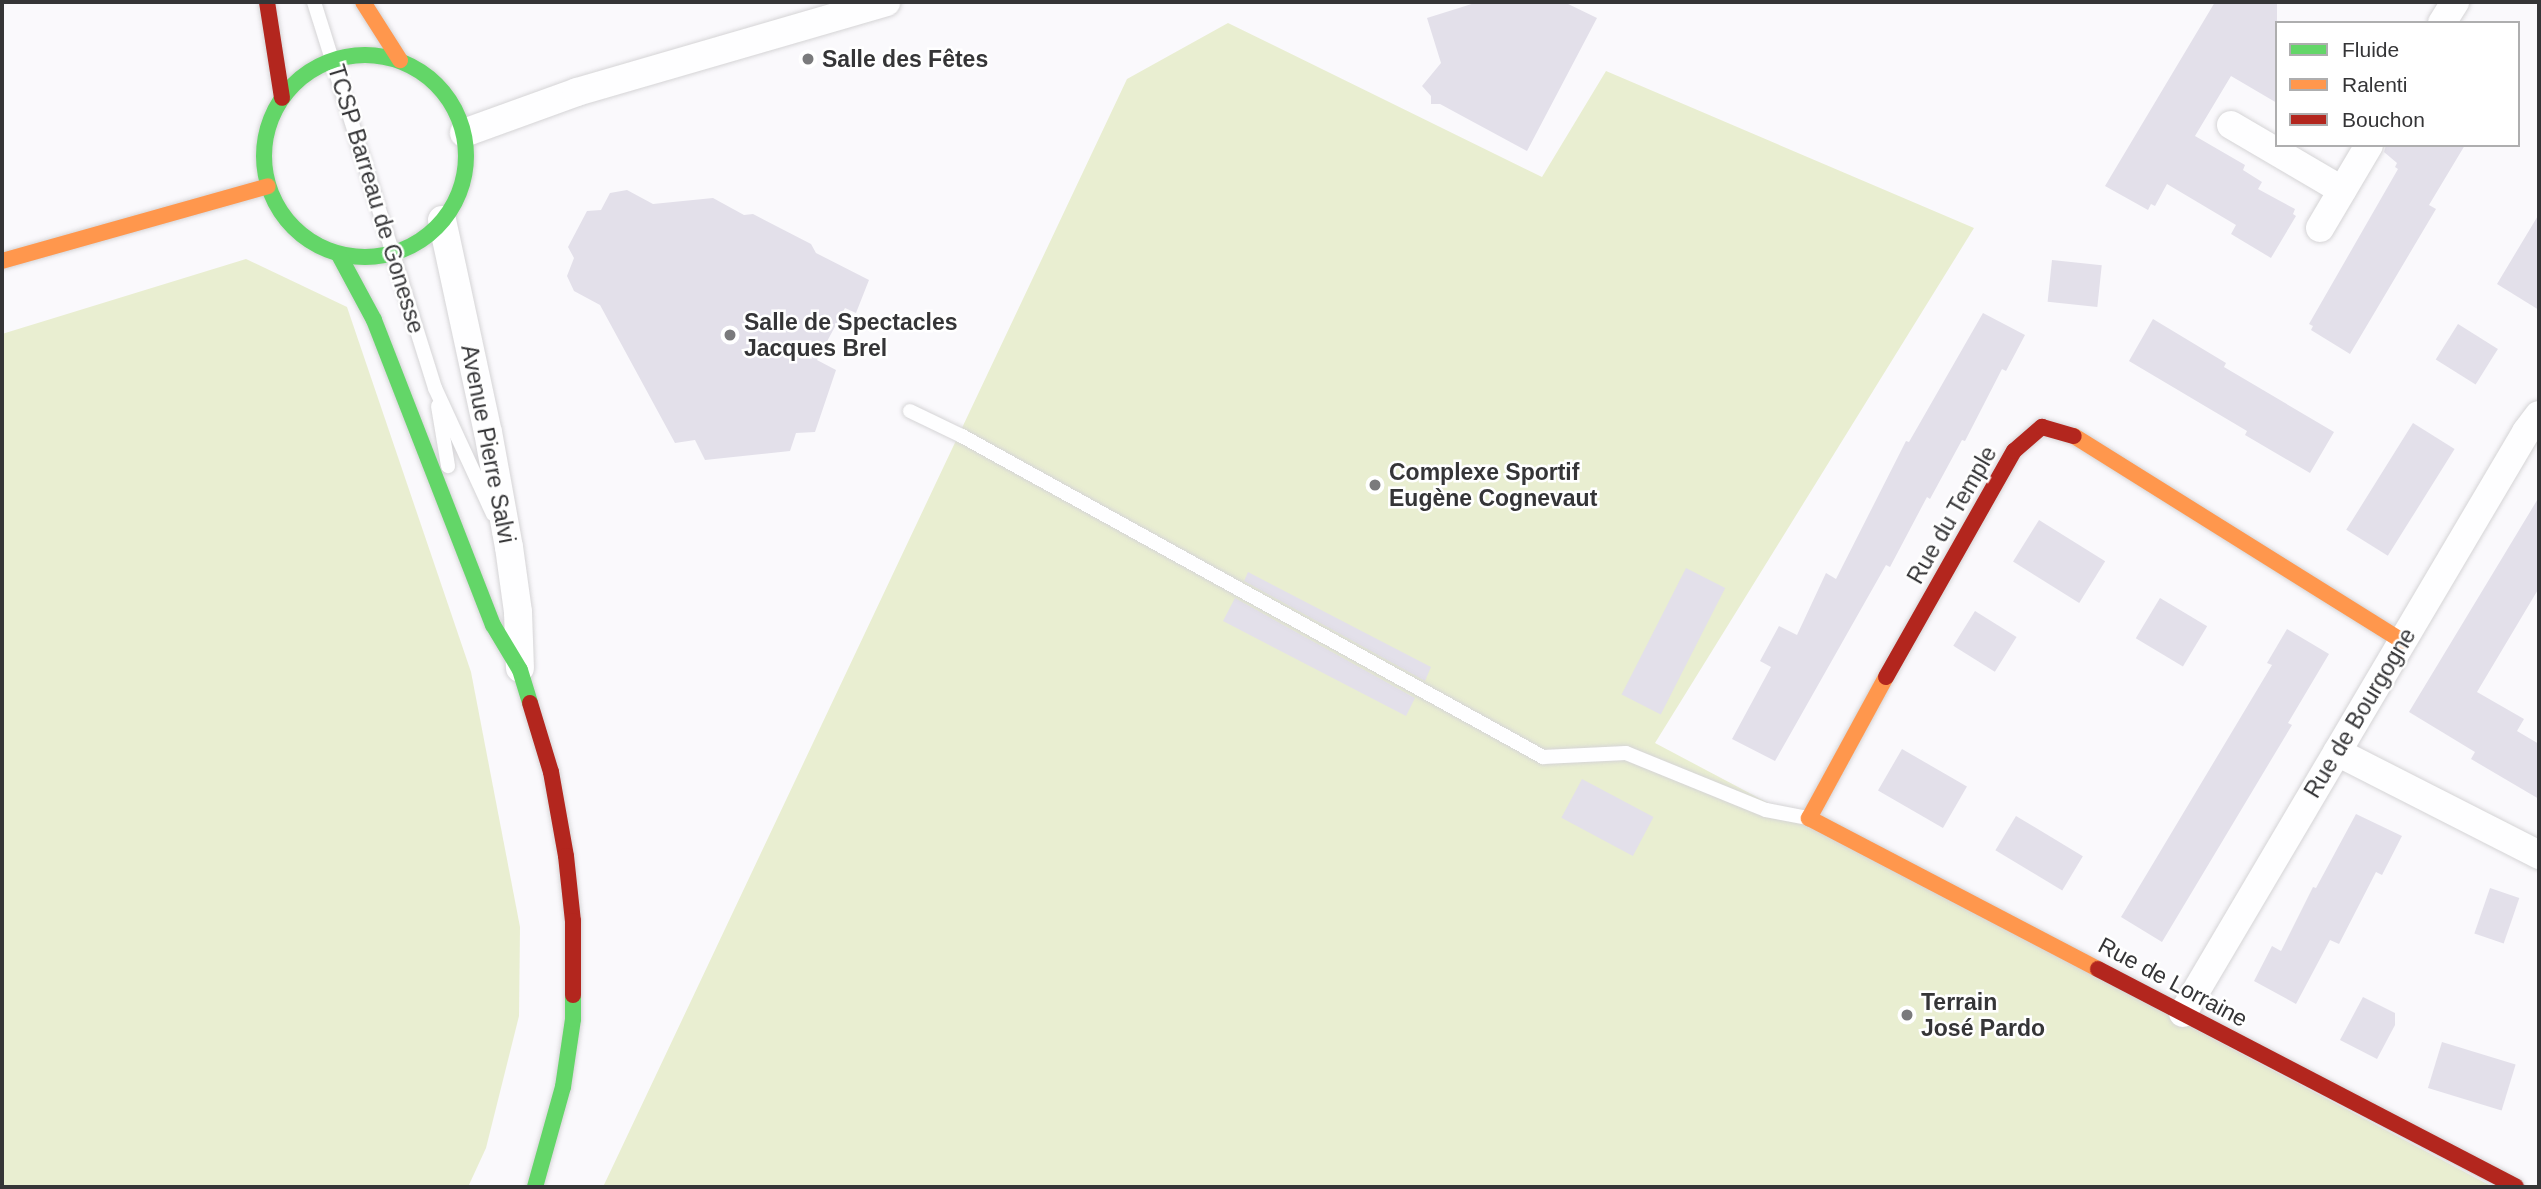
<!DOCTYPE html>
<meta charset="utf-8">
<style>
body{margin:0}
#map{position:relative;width:2541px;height:1189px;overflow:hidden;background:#faf9fc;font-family:Helvetica,sans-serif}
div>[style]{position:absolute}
.green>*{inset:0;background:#e9eed1}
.building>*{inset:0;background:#e3e0ea;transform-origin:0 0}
.roads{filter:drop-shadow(0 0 2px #d5d4d6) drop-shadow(0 0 2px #d5d4d6)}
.lane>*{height:14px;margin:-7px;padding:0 7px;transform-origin:7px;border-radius:7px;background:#fefeff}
.street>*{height:28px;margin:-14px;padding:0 14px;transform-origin:14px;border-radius:14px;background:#fefeff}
.fast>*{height:16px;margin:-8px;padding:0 8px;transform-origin:8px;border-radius:8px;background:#63d668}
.fast>.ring{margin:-8px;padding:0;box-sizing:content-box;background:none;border:16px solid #63d668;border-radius:50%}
.slow>*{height:16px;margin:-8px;padding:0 8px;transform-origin:8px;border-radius:8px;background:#ff974d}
.jam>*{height:16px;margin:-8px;padding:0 8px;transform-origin:8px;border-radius:8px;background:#b3261e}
.dots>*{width:19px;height:19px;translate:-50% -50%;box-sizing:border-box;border:4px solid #fff;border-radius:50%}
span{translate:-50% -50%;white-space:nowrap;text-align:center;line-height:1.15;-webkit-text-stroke:5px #fff;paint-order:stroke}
.poi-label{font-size:23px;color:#353537;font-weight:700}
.left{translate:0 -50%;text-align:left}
.street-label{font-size:23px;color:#353537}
.frame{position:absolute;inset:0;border:4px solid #353537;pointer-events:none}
.legend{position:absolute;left:2275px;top:21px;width:245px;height:126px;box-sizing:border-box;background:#fff;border:2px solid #aeaeaf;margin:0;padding:9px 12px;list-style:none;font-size:21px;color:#353537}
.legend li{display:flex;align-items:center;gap:14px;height:35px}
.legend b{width:35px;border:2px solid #aeaeaf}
</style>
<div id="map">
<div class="green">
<div style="clip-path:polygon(1228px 23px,1542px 177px,1606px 71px,1974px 228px,1655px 743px,2493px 1187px,603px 1187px,1127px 79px)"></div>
<div style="clip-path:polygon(246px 259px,347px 307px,471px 672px,520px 927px,519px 1016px,486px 1148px,468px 1187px,2px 1187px,2px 334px)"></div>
</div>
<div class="building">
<div style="clip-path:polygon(1478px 2px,1564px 2px,1597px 18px,1527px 151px,1440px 104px,1431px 104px,1431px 96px,1422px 86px,1441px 63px,1427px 18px)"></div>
<div style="clip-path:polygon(2215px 2px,2277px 2px,2277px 103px,2231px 76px,2195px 136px,2245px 165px,2243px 170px,2262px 182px,2258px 189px,2295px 209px,2293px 214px,2296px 216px,2271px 258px,2231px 234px,2236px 225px,2167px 184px,2155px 206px,2151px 204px,2148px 210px,2105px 186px)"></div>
<div style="clip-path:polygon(2386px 145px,2465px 145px,2429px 205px,2436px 209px,2350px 354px,2311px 330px,2313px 326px,2309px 324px,2398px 169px,2395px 167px,2397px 163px,2384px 152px)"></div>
<div style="clip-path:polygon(627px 190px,653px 204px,713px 198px,744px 215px,753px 214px,811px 244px,816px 253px,869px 280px,856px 313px,845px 308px,817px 360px,836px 370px,815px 432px,796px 433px,790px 451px,705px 460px,695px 440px,675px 443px,600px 305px,574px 291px,567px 276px,574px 258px,568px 247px,587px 211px,601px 210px,610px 193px)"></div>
<div style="clip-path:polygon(2539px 214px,2539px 310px,2497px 284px)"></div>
<div style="left:2052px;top:260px;width:50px;height:42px;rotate:6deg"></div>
<div style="clip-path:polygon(1983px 313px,2025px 335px,2006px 371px,2002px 369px,1965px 441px,1962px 440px,1930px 499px,1927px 497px,1890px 567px,1886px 565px,1775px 761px,1732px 739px,1771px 667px,1760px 661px,1779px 626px,1797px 635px,1826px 573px,1836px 579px,1906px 441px,1909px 442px)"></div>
<div style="clip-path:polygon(2153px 319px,2226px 363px,2224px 367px,2334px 432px,2310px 473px,2245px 435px,2247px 431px,2129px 361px)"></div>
<div style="left:2458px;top:324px;width:47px;height:42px;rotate:32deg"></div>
<div style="left:2413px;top:423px;width:49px;height:126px;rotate:32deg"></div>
<div style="clip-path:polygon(2539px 497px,2539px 588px,2477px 692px,2524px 719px,2517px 731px,2539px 744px,2539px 799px,2471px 759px,2475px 752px,2409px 712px)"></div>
<div style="left:2039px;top:520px;width:78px;height:49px;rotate:32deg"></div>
<div style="left:1686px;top:568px;width:44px;height:142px;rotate:27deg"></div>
<div style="clip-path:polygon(1248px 572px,1431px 667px,1425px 681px,1244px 581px)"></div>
<div style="clip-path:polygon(1235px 598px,1415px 698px,1406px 716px,1223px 621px)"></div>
<div style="left:2160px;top:598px;width:55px;height:47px;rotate:31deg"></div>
<div style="left:1975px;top:611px;width:49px;height:41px;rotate:32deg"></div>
<div style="clip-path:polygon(2287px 629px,2329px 654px,2288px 723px,2292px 725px,2162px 942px,2121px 917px,2272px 665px,2267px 663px)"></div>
<div style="left:1902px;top:749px;width:75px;height:48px;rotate:30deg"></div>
<div style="left:1582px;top:779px;width:81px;height:44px;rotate:28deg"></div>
<div style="clip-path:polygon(2356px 814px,2402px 836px,2382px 875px,2376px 872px,2339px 944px,2330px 940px,2296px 1004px,2254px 981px,2272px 946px,2281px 951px,2313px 887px,2316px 888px)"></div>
<div style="left:2016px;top:816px;width:78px;height:40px;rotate:31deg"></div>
<div style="left:2490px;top:888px;width:31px;height:48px;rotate:19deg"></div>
<div style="clip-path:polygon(2363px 997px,2395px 1013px,2395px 1025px,2377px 1059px,2340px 1040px)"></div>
<div style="left:2442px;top:1042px;width:77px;height:48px;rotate:17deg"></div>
</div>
<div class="roads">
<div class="lane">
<div style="left:314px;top:2px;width:405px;rotate:72.6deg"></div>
<div style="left:435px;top:388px;width:139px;rotate:65.3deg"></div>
<div style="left:438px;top:406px;width:61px;rotate:80.5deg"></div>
<div style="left:910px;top:411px;width:58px;rotate:25.7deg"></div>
<div style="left:962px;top:436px;width:664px;rotate:28.92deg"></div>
<div style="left:1543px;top:757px;width:83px;rotate:-2.8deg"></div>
<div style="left:1626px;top:753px;width:151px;rotate:22.2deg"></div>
<div style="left:1766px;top:810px;width:43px;rotate:10.8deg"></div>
</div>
<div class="street">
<div style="left:2442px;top:23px;width:25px;rotate:-58deg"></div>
<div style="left:2231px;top:125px;width:129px;rotate:30.4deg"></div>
<div style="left:464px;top:133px;width:120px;rotate:-19.9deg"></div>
<div style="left:577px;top:92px;width:322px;rotate:-16.2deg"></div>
<div style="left:442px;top:220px;width:217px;rotate:77.8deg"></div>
<div style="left:488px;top:432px;width:117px;rotate:79.7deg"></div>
<div style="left:509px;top:547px;width:66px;rotate:82.1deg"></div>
<div style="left:518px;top:612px;width:56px;rotate:88deg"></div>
<div style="left:2320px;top:228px;width:96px;rotate:-59.4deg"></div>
<div style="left:2337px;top:752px;width:227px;rotate:27deg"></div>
<div style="left:2183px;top:1013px;width:675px;rotate:-59.44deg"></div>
<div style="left:2526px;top:432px;width:21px;rotate:-53deg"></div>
</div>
<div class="fast">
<div class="ring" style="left:264px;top:55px;width:186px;height:186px"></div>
<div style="left:339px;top:255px;width:74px;rotate:61.7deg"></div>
<div style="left:374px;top:320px;width:327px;rotate:68.7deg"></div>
<div style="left:493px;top:625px;width:52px;rotate:59deg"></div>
<div style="left:520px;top:670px;width:34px;rotate:73deg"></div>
<div style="left:535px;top:1187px;width:104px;rotate:-74.4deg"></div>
<div style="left:563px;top:1087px;width:69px;rotate:-81.6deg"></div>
<div style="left:573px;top:1019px;width:24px;rotate:-90deg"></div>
</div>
<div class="slow">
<div style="left:363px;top:2px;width:69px;rotate:57.5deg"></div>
<div style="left:2px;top:261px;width:276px;rotate:-15.7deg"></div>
<div style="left:2074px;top:436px;width:387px;rotate:32deg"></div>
<div style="left:1886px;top:677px;width:161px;rotate:118.6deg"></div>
<div style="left:1809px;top:818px;width:326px;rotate:27.6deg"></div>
</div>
<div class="jam">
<div style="left:267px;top:2px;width:97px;rotate:81.1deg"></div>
<div style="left:1886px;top:677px;width:260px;rotate:-60.5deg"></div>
<div style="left:2014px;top:451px;width:37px;rotate:-41deg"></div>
<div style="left:2042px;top:427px;width:33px;rotate:16deg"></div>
<div style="left:530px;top:703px;width:72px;rotate:73.1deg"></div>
<div style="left:551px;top:772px;width:85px;rotate:79.9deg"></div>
<div style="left:566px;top:856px;width:65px;rotate:83.9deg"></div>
<div style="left:573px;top:921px;width:74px;rotate:90deg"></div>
<div style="left:2098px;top:969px;width:471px;rotate:27.5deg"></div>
</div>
</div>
<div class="dots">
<div style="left:808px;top:59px;background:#7a7a7c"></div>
<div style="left:730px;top:335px;background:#7a7a7c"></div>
<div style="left:1375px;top:485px;background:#7a7a7c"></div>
<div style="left:1907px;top:1015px;background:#7a7a7c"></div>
</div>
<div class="poi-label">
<span class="left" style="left:822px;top:59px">Salle des Fêtes</span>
<span class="left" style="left:744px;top:335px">Salle de Spectacles<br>Jacques Brel</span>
<span class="left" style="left:1389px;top:485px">Complexe Sportif<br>Eugène Cognevaut</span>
<span class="left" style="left:1921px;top:1015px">Terrain<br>José Pardo</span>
</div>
<div class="street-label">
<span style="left:376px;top:199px;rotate:73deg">TCSP Barreau de Gonesse</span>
<span style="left:488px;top:444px;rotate:79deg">Avenue Pierre Salvi</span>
<span style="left:1952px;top:515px;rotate:-60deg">Rue du Temple</span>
<span style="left:2360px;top:713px;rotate:-59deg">Rue de Bourgogne</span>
<span style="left:2173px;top:982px;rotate:28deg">Rue de Lorraine</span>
</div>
<div class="frame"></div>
<ul class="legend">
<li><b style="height:9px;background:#63d668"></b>Fluide</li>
<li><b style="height:9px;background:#ff974d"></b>Ralenti</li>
<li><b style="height:9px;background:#b3261e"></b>Bouchon</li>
</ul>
</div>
